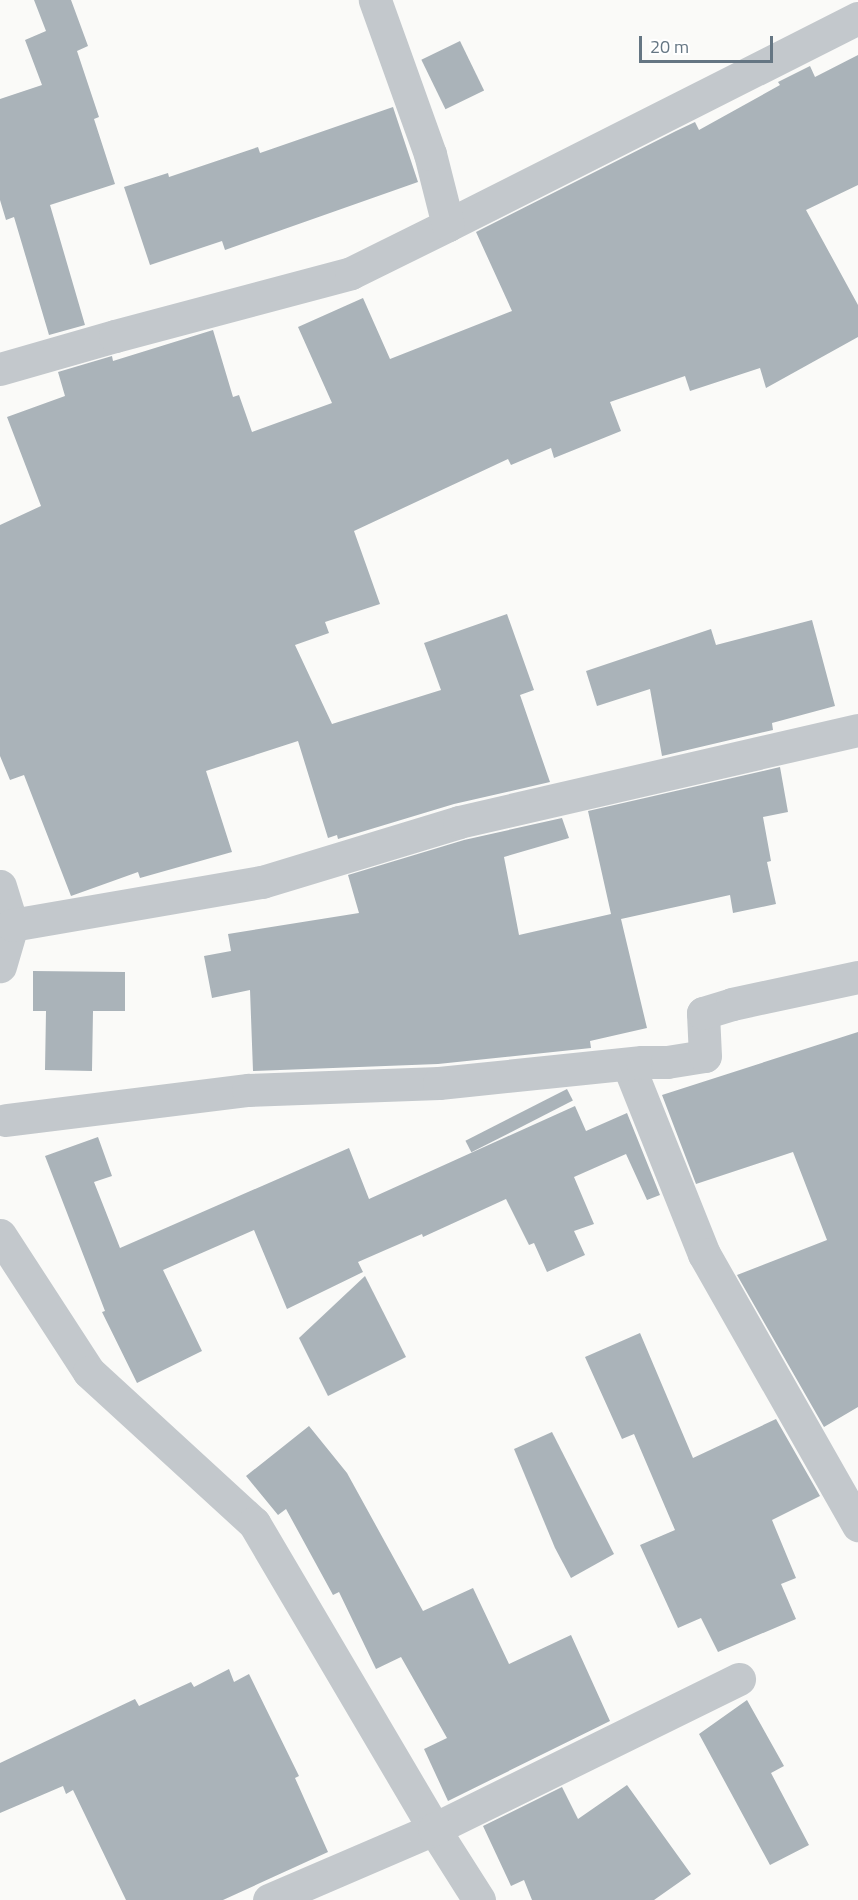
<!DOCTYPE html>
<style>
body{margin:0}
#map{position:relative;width:858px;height:1900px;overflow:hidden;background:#fafaf8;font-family:"Titillium Web",sans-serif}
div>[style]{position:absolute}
.building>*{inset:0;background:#aab3b9;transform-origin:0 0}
.minor>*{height:33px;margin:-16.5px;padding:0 16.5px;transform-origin:16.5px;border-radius:16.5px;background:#c3c8cc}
span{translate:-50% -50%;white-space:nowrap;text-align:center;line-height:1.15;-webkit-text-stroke:6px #fff;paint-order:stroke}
.scale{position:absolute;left:639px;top:36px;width:134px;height:27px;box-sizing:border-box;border:3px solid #657683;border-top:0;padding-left:8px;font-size:18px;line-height:21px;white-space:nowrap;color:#657683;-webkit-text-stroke:4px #fff;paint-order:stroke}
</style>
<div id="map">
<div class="building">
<div style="clip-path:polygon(34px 0,71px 0,88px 46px,77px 51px,99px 117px,94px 119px,115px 184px,50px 205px,85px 325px,49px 335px,14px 217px,6px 220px,0 200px,0 99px,42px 85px,25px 40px,46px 31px)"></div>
<div style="left:460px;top:41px;width:55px;height:43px;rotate:64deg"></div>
<div style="clip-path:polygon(858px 55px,858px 185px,806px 210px,858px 305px,858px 337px,766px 388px,760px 368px,690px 391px,685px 376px,610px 402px,621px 431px,554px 458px,551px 448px,511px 465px,508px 459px,354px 531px,380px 604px,325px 622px,329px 633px,295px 645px,332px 724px,441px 690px,424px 643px,507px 614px,534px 690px,520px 695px,550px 782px,454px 804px,338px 839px,337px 835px,328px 838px,298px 741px,206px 771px,232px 852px,140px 878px,138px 872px,71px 896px,24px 775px,10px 780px,0 756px,0 525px,41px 506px,7px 417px,65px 396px,58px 372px,112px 356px,113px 361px,213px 330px,233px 397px,239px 395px,252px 432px,332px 403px,298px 327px,363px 298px,390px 359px,512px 311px,476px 232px,676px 131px,695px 122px,699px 130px,780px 85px,778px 82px,810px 66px,815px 77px)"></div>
<div style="clip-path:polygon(393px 107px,418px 182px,225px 250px,222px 241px,150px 265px,124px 187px,168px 173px,169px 177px,258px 147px,260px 153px)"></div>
<div style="clip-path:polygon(812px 620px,835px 706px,772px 723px,773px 730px,662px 756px,650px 689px,597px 706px,586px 671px,711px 629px,716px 645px)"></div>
<div style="clip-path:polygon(780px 767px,788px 812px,763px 817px,771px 861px,767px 862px,776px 904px,733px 913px,730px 895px,621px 919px,647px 1028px,590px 1041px,591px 1048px,438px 1064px,253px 1071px,250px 990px,212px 998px,204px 956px,231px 951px,228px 934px,359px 913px,348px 875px,464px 840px,562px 818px,569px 838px,504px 857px,519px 935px,611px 914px,588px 811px)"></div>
<div style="clip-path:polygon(33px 971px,125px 972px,125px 1011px,93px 1011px,92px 1071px,45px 1070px,46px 1011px,33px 1011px)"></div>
<div style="clip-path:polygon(858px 1032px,858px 1407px,824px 1427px,737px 1275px,827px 1240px,793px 1152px,696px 1184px,662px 1095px)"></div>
<div style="left:567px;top:1089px;width:13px;height:114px;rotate:63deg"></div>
<div style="clip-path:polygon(575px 1106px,586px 1131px,627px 1113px,660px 1195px,647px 1200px,626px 1154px,574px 1177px,594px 1224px,574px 1231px,585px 1255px,547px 1272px,534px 1243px,529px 1245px,506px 1199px,423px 1237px,422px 1234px,358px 1262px,363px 1272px,287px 1309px,254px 1230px,163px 1270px,202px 1351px,137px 1383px,102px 1312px,105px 1311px,45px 1156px,98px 1137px,112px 1176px,94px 1182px,120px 1248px,349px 1148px,369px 1199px)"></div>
<div style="clip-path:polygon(365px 1276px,406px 1357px,328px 1396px,299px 1338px)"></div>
<div style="clip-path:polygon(640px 1333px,693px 1458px,776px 1419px,820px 1496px,772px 1520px,796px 1578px,781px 1584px,796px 1619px,718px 1652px,701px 1618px,678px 1628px,640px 1545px,675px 1530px,634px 1434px,622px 1439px,585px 1357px)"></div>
<div style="clip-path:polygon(309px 1426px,347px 1473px,423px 1611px,473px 1588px,509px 1664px,571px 1635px,610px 1721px,448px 1801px,424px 1749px,447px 1738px,401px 1657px,376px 1669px,339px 1592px,333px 1595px,286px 1509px,278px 1515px,246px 1476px)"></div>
<div style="clip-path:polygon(552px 1432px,614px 1554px,571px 1578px,555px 1548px,514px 1449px)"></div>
<div style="clip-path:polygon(229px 1669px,234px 1682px,249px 1674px,299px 1776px,295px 1778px,328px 1852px,223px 1900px,126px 1900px,73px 1790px,66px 1794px,63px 1786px,0 1813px,0 1763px,135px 1699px,139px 1706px,191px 1682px,194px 1687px)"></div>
<div style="clip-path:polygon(747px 1700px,784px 1766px,771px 1773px,809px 1845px,770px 1865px,699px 1734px)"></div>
<div style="clip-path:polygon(627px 1785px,691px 1874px,654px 1900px,532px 1900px,524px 1880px,511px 1886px,483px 1826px,562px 1787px,578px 1819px)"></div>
</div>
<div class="minor">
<div style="left:448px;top:225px;width:459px;rotate:-26.8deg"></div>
<div style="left:0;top:369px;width:120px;rotate:-16deg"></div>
<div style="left:115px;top:336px;width:244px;rotate:-14.9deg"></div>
<div style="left:351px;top:273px;width:108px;rotate:-26.3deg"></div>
<div style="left:448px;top:225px;width:73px;rotate:-104.2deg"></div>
<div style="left:430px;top:154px;width:164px;rotate:-109.7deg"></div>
<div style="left:0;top:886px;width:41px;rotate:72.9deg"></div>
<div style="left:12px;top:925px;width:43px;rotate:106.3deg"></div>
<div style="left:12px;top:925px;width:254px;rotate:-9.8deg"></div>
<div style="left:262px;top:882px;width:206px;rotate:-16.9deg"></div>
<div style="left:459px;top:822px;width:409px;rotate:-13deg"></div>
<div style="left:628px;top:1064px;width:205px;rotate:68.2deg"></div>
<div style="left:704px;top:1254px;width:312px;rotate:60.4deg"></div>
<div style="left:6px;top:1120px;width:244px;rotate:-7.1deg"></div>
<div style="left:248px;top:1090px;width:191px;rotate:-2.1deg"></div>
<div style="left:439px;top:1083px;width:204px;rotate:-5.9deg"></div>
<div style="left:642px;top:1062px;width:25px"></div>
<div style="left:667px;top:1062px;width:38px;rotate:-9deg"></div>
<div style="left:705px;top:1056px;width:43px;rotate:-92.7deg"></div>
<div style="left:703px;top:1013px;width:30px;rotate:-17deg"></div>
<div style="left:732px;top:1004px;width:129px;rotate:-12.1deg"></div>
<div style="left:0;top:1235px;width:163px;rotate:57deg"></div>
<div style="left:89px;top:1372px;width:224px;rotate:42.5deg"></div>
<div style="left:254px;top:1523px;width:355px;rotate:59.5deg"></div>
<div style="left:434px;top:1829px;width:84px;rotate:57.6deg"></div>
<div style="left:269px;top:1900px;width:180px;rotate:-23.3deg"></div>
<div style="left:434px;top:1829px;width:340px;rotate:-26.2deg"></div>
</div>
<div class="scale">20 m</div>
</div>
